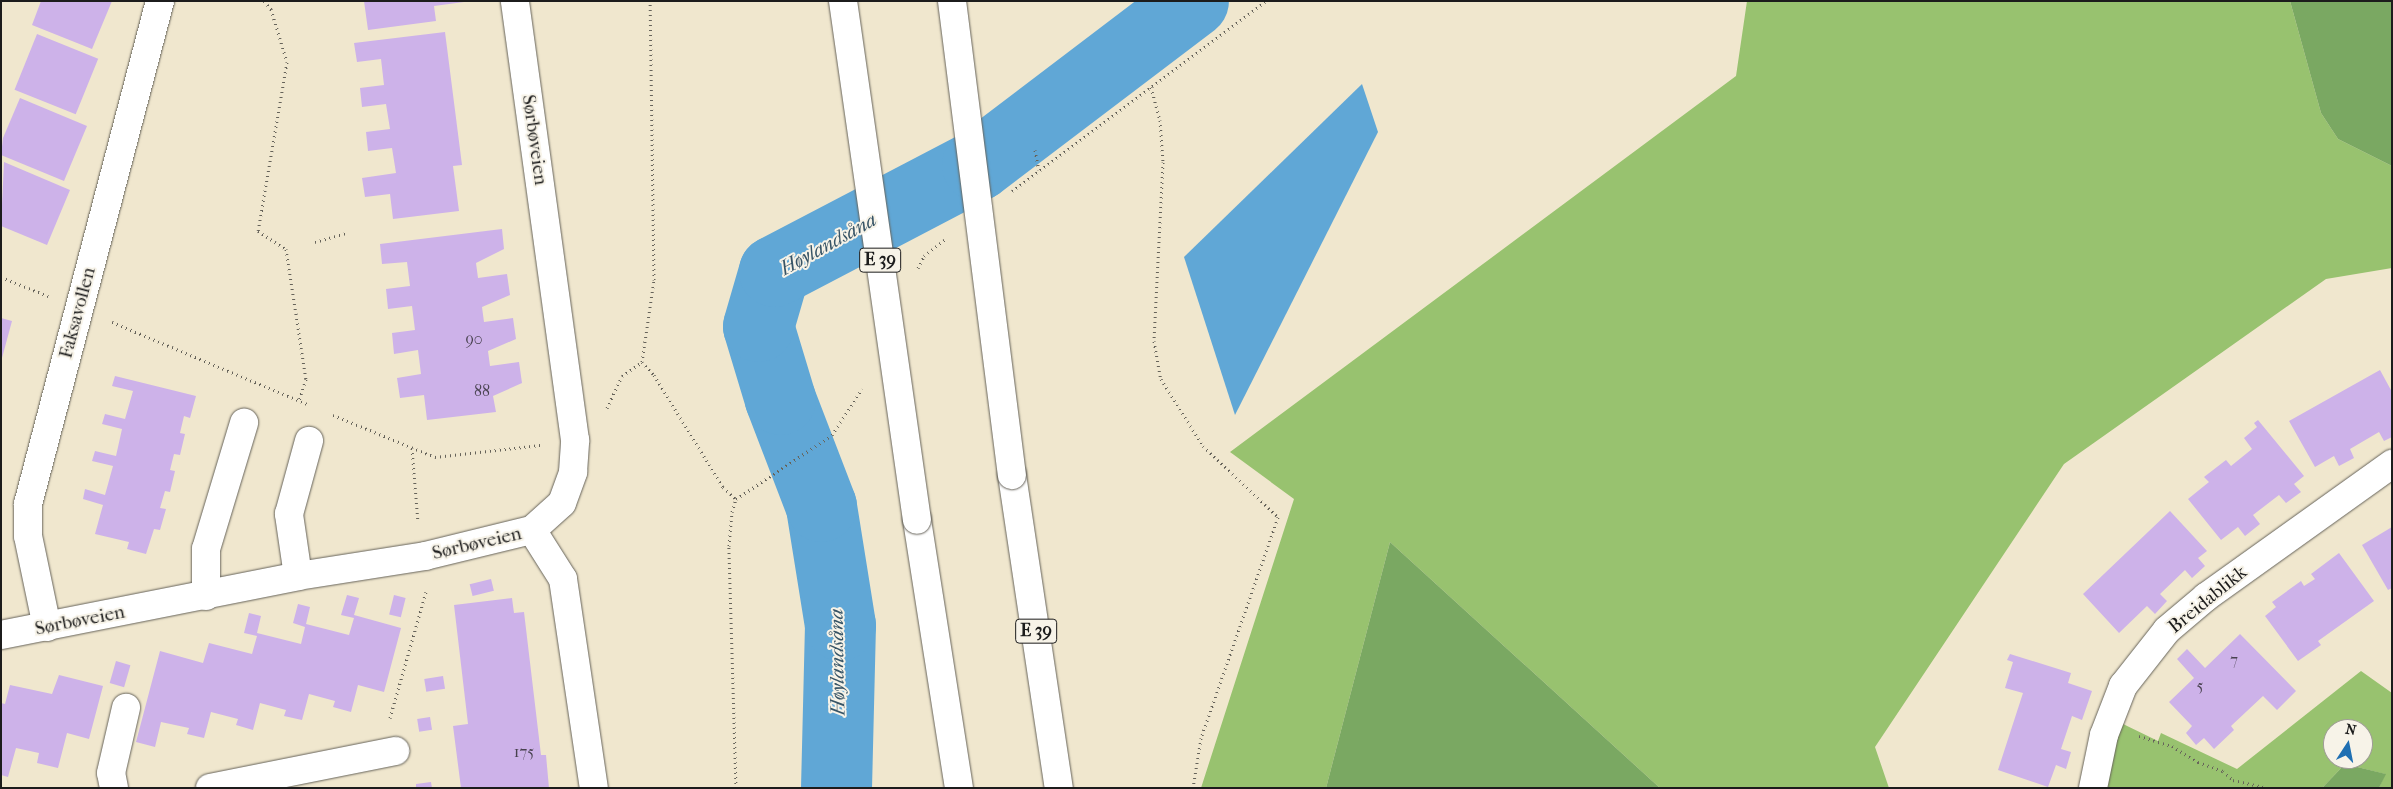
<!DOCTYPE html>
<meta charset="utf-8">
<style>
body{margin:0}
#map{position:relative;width:2393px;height:789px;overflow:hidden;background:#f0e7ce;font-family:"IM FELL French Canon",serif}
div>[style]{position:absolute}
.green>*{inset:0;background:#98c26f}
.forest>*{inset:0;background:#7aa862}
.water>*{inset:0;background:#60a7d6}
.river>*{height:71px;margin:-35.5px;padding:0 35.5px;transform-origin:35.5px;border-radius:35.5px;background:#60a7d6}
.building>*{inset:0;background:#cdb2e9;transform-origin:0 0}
.path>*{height:3px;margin-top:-1.5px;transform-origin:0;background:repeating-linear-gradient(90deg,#66635a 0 1px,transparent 0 5px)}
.roads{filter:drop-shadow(0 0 1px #66635a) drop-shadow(0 0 1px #66635a)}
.minor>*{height:28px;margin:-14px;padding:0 14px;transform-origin:14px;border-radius:14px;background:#fff}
.highway>*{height:28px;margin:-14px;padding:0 14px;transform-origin:14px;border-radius:14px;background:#fff}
.bridges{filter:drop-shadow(0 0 1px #66635a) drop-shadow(0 0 1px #66635a)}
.highway-bridge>*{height:28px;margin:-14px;padding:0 14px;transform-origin:14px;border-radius:14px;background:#fff}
span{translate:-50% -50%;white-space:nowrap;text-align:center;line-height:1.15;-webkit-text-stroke:4px #f7f3e8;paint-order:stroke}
.number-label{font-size:16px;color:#48424f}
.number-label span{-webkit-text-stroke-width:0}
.shield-label span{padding:1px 4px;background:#f7f3e8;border:1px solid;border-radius:4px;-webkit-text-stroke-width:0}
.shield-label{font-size:18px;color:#1c1c1c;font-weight:700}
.street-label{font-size:19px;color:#1c1c1c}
.water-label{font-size:20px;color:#375466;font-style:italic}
.frame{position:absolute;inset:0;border:2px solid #1c1c1c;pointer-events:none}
.north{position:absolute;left:2323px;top:719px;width:50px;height:50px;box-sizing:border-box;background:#f7f3e8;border:1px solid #9f9d96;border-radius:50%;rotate:11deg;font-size:14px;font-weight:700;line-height:20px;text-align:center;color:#1c1c1c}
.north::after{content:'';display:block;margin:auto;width:18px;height:22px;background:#1f6fb2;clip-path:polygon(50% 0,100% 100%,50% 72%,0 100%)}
</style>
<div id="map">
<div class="green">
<div style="clip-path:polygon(1747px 1px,2290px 1px,2321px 113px,2338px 139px,2392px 166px,2392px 268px,2326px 279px,2064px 464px,1875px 747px,1889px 788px,1660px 788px,1390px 542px,1326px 788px,1201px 788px,1294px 499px,1230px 452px,1736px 76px)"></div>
<div style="clip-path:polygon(evenodd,2361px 671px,2392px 693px,2392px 788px,2379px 788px,2385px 774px,2345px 764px,2322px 788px,2108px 788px,2109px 764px,2121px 723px,2158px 741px,2161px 733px,2237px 769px,2361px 671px,2333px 729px,2363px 729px,2363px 759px,2333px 759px,2333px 729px)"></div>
</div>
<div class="forest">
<div style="clip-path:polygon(2290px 1px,2392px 1px,2392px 166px,2338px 139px,2321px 113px)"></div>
<div style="clip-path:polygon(1390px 542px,1660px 788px,1326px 788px)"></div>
<div style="clip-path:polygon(2345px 764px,2386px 774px,2379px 788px,2322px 788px)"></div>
</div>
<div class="water">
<div style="clip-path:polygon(1362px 84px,1378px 132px,1235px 415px,1184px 257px)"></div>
</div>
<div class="river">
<div style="left:836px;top:788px;width:163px;rotate:-88.6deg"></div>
<div style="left:840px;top:625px;width:121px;rotate:-99.1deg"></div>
<div style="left:821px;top:506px;width:115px;rotate:-111deg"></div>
<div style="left:780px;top:399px;width:76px;rotate:-106.8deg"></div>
<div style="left:758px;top:326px;width:57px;rotate:-73.8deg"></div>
<div style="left:774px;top:271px;width:229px;rotate:-27.6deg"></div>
<div style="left:977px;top:165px;width:271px;rotate:-37.2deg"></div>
</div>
<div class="building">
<div style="clip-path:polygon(41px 1px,112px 1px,92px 49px,32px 25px)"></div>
<div style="clip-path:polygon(364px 1px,464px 1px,464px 2px,434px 6px,436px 21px,368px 30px)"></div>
<div style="clip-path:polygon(445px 32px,462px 165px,453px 166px,459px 211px,393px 219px,390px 194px,365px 197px,362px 178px,396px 173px,392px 148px,368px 151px,366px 132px,390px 129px,386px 104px,362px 107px,360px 88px,384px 85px,381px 59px,357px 62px,354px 43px)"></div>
<div style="left:37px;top:34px;width:66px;height:60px;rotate:22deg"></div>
<div style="clip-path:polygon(20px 98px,87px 126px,64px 181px,1px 155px,3px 138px)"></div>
<div style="clip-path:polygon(4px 162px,70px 190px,47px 245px,1px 226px)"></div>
<div style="clip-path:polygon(502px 229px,504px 249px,476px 263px,478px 278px,507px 274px,510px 295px,482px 307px,484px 322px,513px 318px,516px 339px,488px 351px,490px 366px,519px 362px,522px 383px,493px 396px,496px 412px,427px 420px,424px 395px,400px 398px,397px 378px,421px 374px,418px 350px,394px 354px,392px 333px,415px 330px,412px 306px,388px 309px,386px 289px,410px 286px,407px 262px,382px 264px,380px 244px)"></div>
<div style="clip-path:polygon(1px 318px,12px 321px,2px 358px,1px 358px)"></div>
<div style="clip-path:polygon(2380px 370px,2392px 392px,2392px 437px,2384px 441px,2379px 432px,2350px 449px,2354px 458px,2339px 466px,2334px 456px,2315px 467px,2289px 421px)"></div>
<div style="clip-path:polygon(115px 376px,196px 396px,190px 418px,184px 416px,180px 433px,185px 434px,180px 455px,174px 454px,170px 470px,175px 471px,170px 492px,165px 491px,160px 508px,166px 509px,160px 530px,154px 529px,146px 554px,127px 549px,129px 542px,95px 534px,103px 505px,83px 499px,85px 489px,105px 495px,113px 466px,92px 461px,95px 451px,116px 456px,122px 429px,102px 424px,105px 414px,125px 419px,133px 391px,112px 386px)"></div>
<div style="clip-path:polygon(2258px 420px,2304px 476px,2294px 484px,2301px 492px,2286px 503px,2279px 495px,2253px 515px,2260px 524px,2245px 536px,2238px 527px,2221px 540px,2188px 499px,2209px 482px,2204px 477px,2226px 460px,2231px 466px,2252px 449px,2244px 438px,2257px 427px,2254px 423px)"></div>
<div style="clip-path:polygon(2170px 511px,2207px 551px,2198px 558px,2205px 566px,2192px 578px,2185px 570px,2160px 594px,2167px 601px,2155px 614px,2147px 606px,2119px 633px,2083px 594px)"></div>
<div style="clip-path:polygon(2392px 527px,2392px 588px,2388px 590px,2362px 545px)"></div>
<div style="clip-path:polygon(2339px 553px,2374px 601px,2318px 641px,2321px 645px,2298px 661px,2265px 616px,2276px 607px,2272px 602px,2301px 581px,2304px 586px,2315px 579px,2311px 574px)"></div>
<div style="left:491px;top:579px;width:12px;height:22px;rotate:76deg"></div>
<div style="clip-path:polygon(347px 595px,359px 598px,354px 615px,401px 628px,384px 692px,358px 685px,351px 712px,333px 707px,335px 701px,309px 694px,302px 720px,284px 716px,286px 710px,260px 703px,253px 730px,236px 725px,238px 719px,211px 712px,204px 738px,187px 734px,189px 728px,161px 722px,155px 747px,136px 742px,160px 651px,203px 663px,209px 643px,252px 654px,257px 636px,244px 633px,249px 613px,261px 616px,257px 633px,301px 644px,305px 627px,293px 623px,298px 604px,310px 607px,306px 624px,349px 635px,354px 618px,341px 615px)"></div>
<div style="left:394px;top:595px;width:12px;height:20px;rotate:14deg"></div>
<div style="clip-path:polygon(512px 598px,514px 613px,524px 612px,541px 755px,546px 755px,549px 788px,461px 788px,453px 726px,468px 724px,454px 605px)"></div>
<div style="clip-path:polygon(2240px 634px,2296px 691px,2277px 710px,2263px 696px,2231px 726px,2234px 730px,2214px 749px,2204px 738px,2196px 745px,2186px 733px,2192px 726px,2169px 702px,2194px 678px,2177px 659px,2187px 649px,2205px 668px)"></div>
<div style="clip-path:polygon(2010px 654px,2071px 673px,2068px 683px,2092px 691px,2082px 720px,2072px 716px,2061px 749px,2071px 752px,2066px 769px,2056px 765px,2048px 787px,1998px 770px,2023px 693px,2005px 688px,2013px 662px,2007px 660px)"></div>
<div style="left:116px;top:661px;width:15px;height:23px;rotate:16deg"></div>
<div style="clip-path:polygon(59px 675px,103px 686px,89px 739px,67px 733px,58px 768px,37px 763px,39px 753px,16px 748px,8px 777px,1px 775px,1px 703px,5px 704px,10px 685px,52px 694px)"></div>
<div style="left:443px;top:676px;width:13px;height:19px;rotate:81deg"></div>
<div style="left:430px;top:717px;width:13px;height:13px;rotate:81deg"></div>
<div style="clip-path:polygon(431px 782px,432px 788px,416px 788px,416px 784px)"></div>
</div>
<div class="path">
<div style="left:264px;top:1px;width:11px;rotate:49deg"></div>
<div style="left:271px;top:9px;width:55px;rotate:73.2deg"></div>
<div style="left:287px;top:62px;width:171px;rotate:99.7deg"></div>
<div style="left:258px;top:231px;width:33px;rotate:33deg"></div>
<div style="left:286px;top:249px;width:132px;rotate:81.3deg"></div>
<div style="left:306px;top:379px;width:23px;rotate:108deg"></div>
<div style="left:1151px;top:87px;width:34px;rotate:75deg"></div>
<div style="left:1160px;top:120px;width:42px;rotate:85.9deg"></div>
<div style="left:1163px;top:162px;width:179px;rotate:92.9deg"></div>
<div style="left:1154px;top:341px;width:39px;rotate:80deg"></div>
<div style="left:1161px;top:379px;width:79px;rotate:57.9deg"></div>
<div style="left:1203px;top:446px;width:103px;rotate:43.4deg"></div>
<div style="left:1278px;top:517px;width:234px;rotate:109.2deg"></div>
<div style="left:1201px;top:738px;width:51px;rotate:99.1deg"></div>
<div style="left:1035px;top:150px;width:20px;rotate:79deg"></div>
<div style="left:1012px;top:191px;width:317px;rotate:-36.8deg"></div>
<div style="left:315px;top:242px;width:33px;rotate:-16deg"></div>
<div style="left:918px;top:268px;width:13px;rotate:-63deg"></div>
<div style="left:924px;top:256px;width:28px;rotate:-38deg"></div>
<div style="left:1px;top:277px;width:51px;rotate:22deg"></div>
<div style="left:112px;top:322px;width:214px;rotate:22.8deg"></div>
<div style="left:642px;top:362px;width:83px;rotate:-81.7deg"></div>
<div style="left:654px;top:280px;width:279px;rotate:-90.8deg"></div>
<div style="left:607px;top:408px;width:35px;rotate:-65deg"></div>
<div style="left:622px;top:376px;width:24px;rotate:-35deg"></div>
<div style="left:642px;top:362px;width:18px;rotate:47deg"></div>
<div style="left:654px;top:375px;width:132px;rotate:58.4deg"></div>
<div style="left:723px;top:487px;width:18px;rotate:43deg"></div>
<div style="left:333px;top:415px;width:110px;rotate:22.4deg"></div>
<div style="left:435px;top:457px;width:106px;rotate:-6.5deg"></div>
<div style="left:412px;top:448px;width:74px;rotate:85.4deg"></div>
<div style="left:390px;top:718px;width:131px;rotate:-74.1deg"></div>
<div style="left:2139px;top:736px;width:34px;rotate:17deg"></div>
<div style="left:2172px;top:746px;width:31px;rotate:32deg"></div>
<div style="left:2198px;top:762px;width:27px;rotate:20deg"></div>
<div style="left:2223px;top:771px;width:13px;rotate:42deg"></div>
<div style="left:2233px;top:780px;width:37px;rotate:13deg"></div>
<div style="left:736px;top:788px;width:242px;rotate:-91.7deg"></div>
<div style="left:729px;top:546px;width:34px;rotate:-85deg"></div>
<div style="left:732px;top:512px;width:14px;rotate:-73deg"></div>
<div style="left:736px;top:499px;width:115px;rotate:-33.7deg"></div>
<div style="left:832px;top:435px;width:55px;rotate:-56.9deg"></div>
</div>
<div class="roads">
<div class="minor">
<div style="left:532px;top:530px;width:58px;rotate:57.7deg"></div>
<div style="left:563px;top:579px;width:211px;rotate:81.6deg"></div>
<div style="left:298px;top:576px;width:63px;rotate:-98.3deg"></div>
<div style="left:289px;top:514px;width:76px;rotate:-74.7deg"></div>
<div style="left:206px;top:596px;width:47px;rotate:-90deg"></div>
<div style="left:206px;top:549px;width:132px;rotate:-73.2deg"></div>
<div style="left:47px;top:627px;width:93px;rotate:-101.8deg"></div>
<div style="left:28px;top:536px;width:32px;rotate:-90deg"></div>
<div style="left:28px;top:504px;width:520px;rotate:-75.3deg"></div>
<div style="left:1px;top:635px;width:303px;rotate:-11.2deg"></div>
<div style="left:298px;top:576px;width:129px;rotate:-8.9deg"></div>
<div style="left:425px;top:556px;width:110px;rotate:-13.7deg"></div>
<div style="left:532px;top:530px;width:40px;rotate:-42deg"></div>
<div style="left:562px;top:503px;width:33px;rotate:-70deg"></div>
<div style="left:573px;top:472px;width:32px;rotate:-86deg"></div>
<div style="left:575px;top:440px;width:443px;rotate:-97.8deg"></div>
<div style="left:114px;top:788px;width:15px;rotate:-101deg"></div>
<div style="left:111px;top:773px;width:67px;rotate:-77deg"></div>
<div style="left:210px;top:788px;width:189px;rotate:-11.3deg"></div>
<div style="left:2093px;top:788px;width:54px;rotate:-78.3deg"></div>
<div style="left:2104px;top:735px;width:53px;rotate:-68.8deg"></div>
<div style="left:2123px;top:686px;width:71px;rotate:-51.8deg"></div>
<div style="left:2167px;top:630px;width:51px;rotate:-40.2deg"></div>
<div style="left:2206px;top:597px;width:229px;rotate:-35.6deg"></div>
</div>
<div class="highway">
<div style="left:1012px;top:475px;width:317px;rotate:81.5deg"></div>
<div style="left:917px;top:520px;width:271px;rotate:81.1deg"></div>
</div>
</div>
<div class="bridges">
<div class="highway-bridge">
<div style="left:843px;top:1px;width:524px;rotate:81.89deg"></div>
<div style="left:952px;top:1px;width:478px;rotate:82.8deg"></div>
</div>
</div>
<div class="number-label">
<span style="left:474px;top:339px">90</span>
<span style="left:482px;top:391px">88</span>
<span style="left:2234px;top:660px">7</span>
<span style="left:2200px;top:686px">5</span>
<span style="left:524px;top:752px">175</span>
</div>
<div class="shield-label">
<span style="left:880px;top:260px">E 39</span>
<span style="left:1036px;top:631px">E 39</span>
</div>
<div class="street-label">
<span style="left:534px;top:140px;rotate:82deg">Sørbøveien</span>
<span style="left:78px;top:313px;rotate:-75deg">Faksavollen</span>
<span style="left:477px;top:544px;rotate:-13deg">Sørbøveien</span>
<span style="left:2208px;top:600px;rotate:-39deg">Breidablikk</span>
<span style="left:80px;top:621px;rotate:-11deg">Sørbøveien</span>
</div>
<div class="water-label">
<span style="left:828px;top:244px;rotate:-29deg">Høylandsåna</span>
<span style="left:837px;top:662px;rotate:-91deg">Høylandsåna</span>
</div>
<div class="frame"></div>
<div class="north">N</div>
</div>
